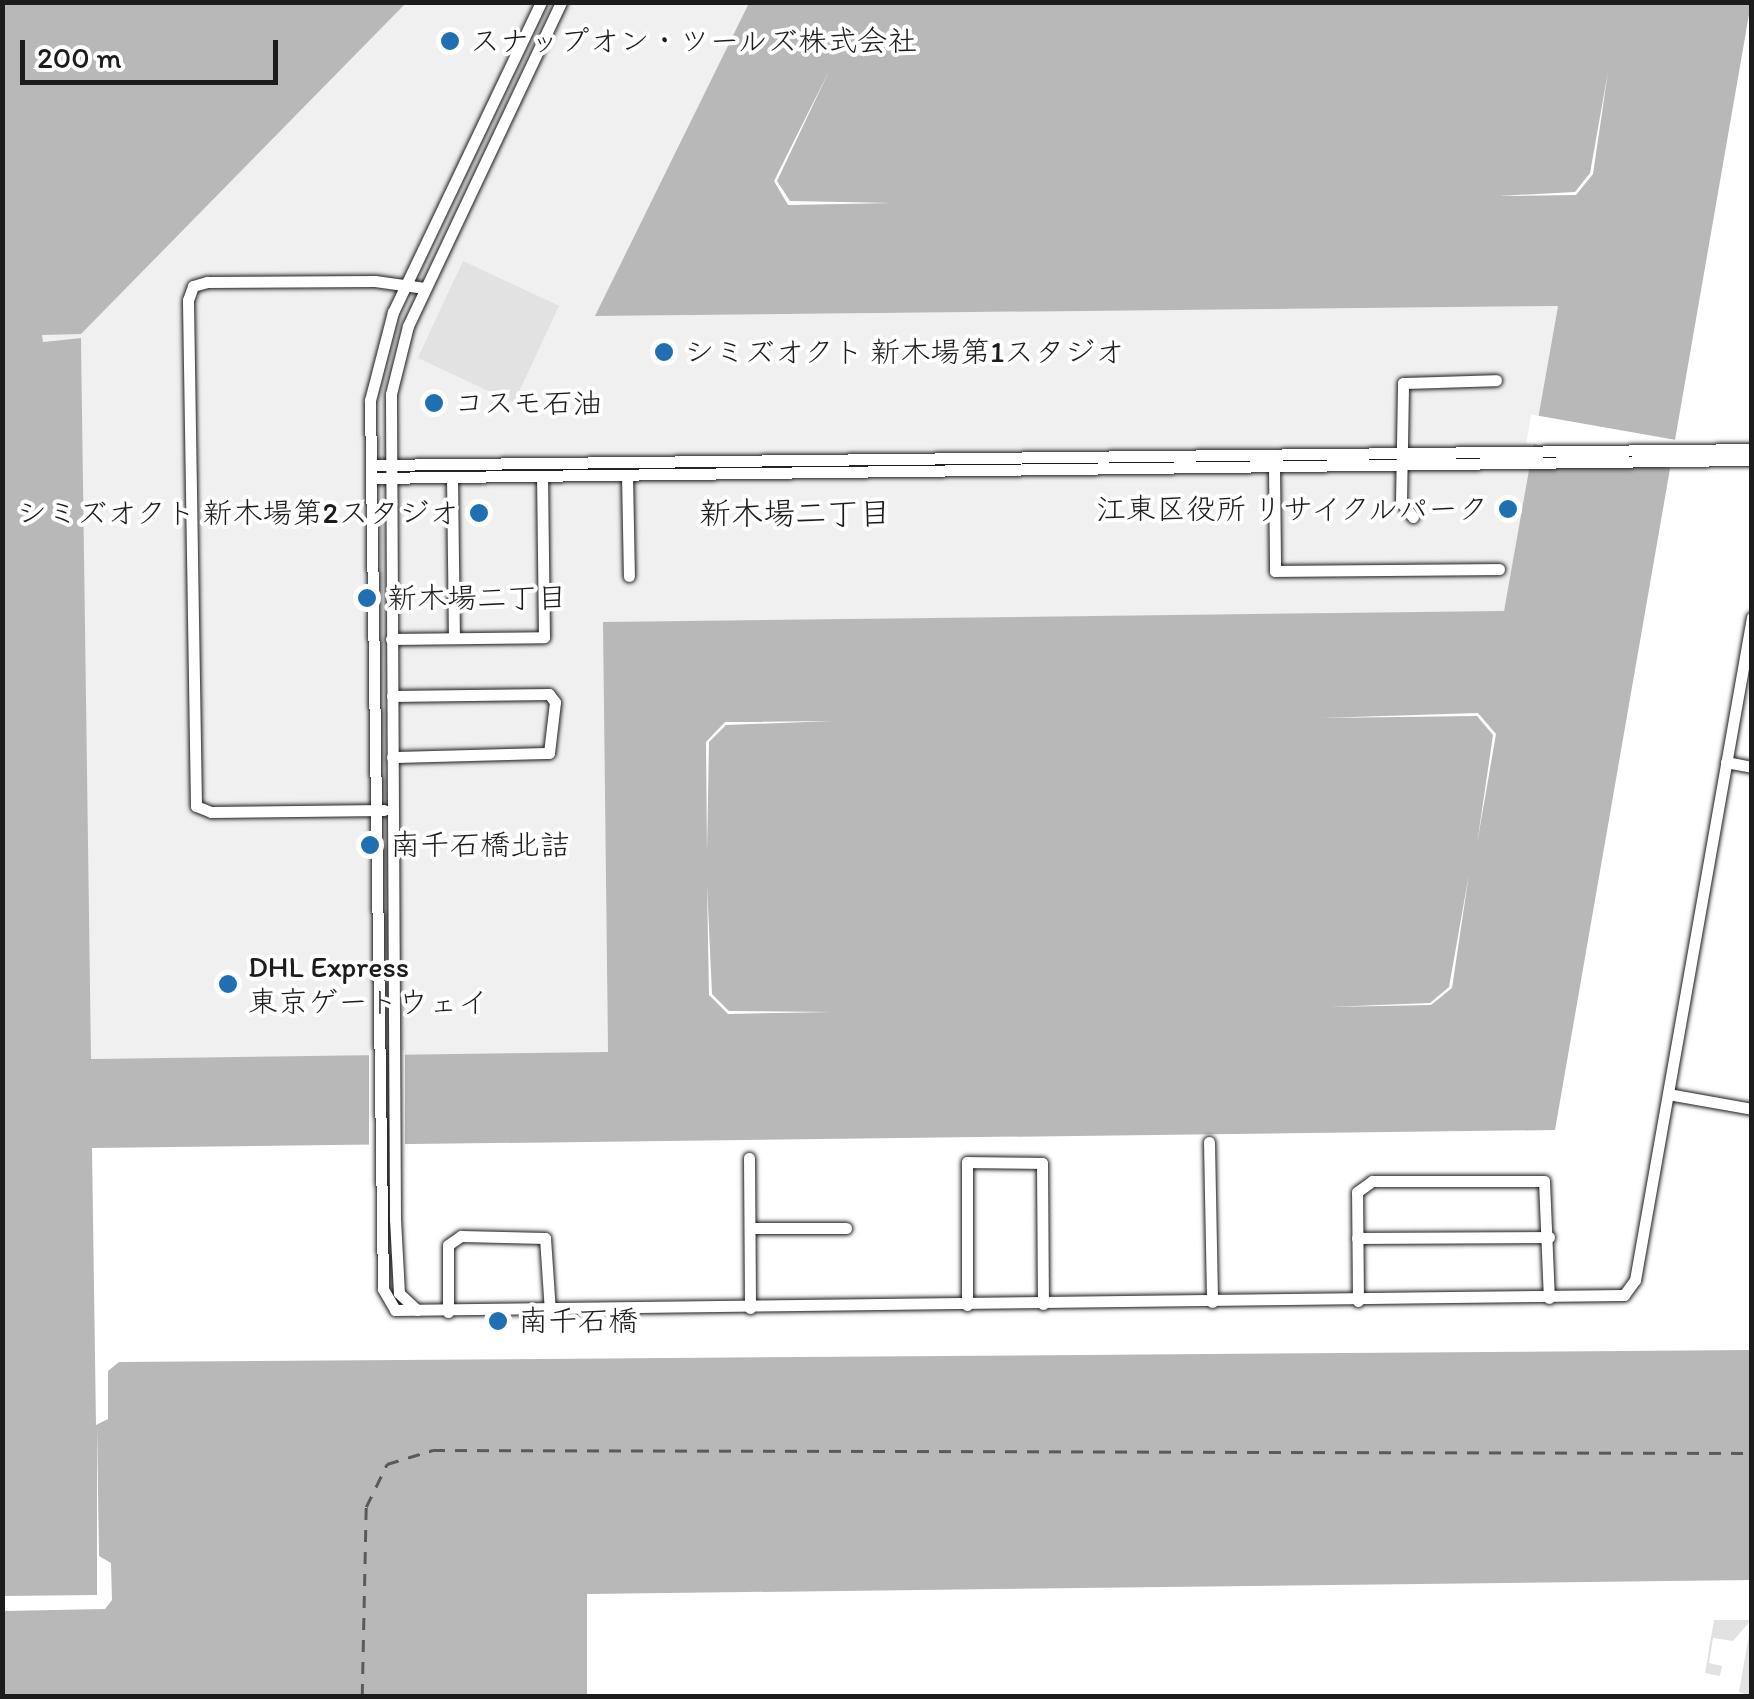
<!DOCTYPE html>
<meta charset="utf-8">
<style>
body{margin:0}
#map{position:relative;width:1754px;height:1699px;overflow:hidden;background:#fff;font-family:Itim,"Klee One",sans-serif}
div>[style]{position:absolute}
.built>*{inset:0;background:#f0f0f0}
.green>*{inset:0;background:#e2e2e2;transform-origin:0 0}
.water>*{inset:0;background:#b8b8b8}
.pier>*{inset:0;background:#fff;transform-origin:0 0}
.ferry>*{height:2.5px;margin-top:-1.25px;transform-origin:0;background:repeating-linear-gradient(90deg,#5a5a5a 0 12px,transparent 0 22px)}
.roads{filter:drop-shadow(0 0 2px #1c1c1c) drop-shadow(0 0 2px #1c1c1c)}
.minor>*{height:11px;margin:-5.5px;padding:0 5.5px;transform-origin:5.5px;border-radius:5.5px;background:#fff}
.dots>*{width:28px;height:28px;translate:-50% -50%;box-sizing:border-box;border:5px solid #fff;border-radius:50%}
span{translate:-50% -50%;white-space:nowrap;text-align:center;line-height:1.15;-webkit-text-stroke:8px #fff;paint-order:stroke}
.poi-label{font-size:30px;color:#1c1c1c}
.left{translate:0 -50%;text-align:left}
.right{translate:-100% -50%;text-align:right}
.neighbourhood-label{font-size:32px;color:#1c1c1c}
.frame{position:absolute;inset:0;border:5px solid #1c1c1c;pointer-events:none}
.scale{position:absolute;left:20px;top:40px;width:258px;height:45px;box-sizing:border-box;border:5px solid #1c1c1c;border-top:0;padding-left:12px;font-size:30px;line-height:35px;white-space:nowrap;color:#1c1c1c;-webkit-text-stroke:8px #fff;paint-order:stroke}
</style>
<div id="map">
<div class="built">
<div style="clip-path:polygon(406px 2px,749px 3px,596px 316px,1558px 306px,1504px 612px,604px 622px,608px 1053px,90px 1059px,81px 338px,42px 342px,42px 334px,81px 333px)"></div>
</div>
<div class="green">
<div style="left:463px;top:261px;width:106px;height:107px;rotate:25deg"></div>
<div style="left:380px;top:515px;width:3px;height:279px"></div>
<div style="clip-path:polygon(1714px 1620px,1751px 1620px,1733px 1641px,1713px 1638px,1709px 1663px,1722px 1666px,1720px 1676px,1705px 1673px)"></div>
<div style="clip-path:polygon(1751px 1623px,1751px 1696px,1739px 1692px)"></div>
</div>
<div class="water">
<div style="clip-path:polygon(3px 3px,406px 3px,81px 334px,42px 335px,43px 342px,81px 338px,91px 1059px,608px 1052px,603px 622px,1504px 611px,1558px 306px,595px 316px,749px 3px,1751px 3px,1555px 1130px,92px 1148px,96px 1425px,108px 1419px,108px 1371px,119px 1362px,1751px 1350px,1751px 1580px,587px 1594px,587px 1696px,3px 1696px)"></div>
</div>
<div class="pier">
<div style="clip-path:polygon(830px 69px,777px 181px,790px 201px,892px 203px,788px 205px,774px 181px)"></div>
<div style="clip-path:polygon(1608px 72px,1593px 174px,1576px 195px,1498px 196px,1575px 192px,1590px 173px)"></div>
<div style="left:1682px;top:441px;width:29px;height:153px;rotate:100deg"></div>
<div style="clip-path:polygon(1478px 713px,1496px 734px,1477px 844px,1493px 735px,1477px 716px,1322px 718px)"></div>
<div style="clip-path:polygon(832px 721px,726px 725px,709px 742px,707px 852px,706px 742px,725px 722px)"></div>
<div style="clip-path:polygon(1469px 874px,1452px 988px,1431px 1005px,1329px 1007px,1430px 1003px,1449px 987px)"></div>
<div style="clip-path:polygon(707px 884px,712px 994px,729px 1011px,832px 1012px,728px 1014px,709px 995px)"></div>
<div style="left:369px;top:1050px;width:36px;height:99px"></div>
<div style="clip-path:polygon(97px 1425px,99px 1556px,111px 1563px,112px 1600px,105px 1609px,3px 1611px,3px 1596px,97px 1595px)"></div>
</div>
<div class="ferry">
<div style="left:362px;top:1696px;width:189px;rotate:-88.8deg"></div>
<div style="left:366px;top:1507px;width:48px;rotate:-64deg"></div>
<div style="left:387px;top:1464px;width:48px;rotate:-16.9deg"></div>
<div style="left:433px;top:1450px;width:1319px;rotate:0.13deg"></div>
</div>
<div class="roads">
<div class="minor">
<div style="left:541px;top:2px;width:344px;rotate:115.5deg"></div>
<div style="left:393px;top:312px;width:91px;rotate:104.6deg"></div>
<div style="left:370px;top:400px;width:889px;rotate:89.16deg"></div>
<div style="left:383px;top:1289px;width:24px;rotate:60deg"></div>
<div style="left:395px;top:1310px;width:1229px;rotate:-0.7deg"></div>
<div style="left:1624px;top:1295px;width:19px;rotate:-54deg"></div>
<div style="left:1635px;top:1280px;width:673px;rotate:-79.99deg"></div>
<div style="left:371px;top:465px;width:1381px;rotate:-0.66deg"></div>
<div style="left:1274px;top:467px;width:104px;rotate:89.4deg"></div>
<div style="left:1275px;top:571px;width:224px;rotate:-0.5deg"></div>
<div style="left:627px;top:475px;width:101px;rotate:88.9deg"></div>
<div style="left:452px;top:477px;width:161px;rotate:89.3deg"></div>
<div style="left:372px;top:478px;width:1380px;rotate:-0.75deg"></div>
<div style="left:1413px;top:517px;width:19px;rotate:-129deg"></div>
<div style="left:1401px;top:502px;width:119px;rotate:-89deg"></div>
<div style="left:1403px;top:383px;width:93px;rotate:-1.8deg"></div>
<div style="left:391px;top:639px;width:153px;rotate:-0.7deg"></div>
<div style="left:544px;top:637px;width:161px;rotate:-90.7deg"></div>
<div style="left:392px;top:696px;width:157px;rotate:-0.7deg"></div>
<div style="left:549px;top:694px;width:10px;rotate:53deg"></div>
<div style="left:555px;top:702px;width:51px;rotate:96.7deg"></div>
<div style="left:549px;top:753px;width:157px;rotate:178.5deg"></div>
<div style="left:1726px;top:762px;width:26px;rotate:11deg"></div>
<div style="left:384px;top:810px;width:173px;rotate:179.3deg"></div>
<div style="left:211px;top:812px;width:16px;rotate:-158deg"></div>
<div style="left:196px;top:806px;width:506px;rotate:-90.91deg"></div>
<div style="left:188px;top:300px;width:15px;rotate:-70deg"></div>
<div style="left:193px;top:286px;width:15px;rotate:-16deg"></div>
<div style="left:207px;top:282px;width:168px;rotate:-0.3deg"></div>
<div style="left:375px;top:281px;width:50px;rotate:8deg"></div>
<div style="left:1668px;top:1094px;width:85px;rotate:10.1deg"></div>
<div style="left:1209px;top:1142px;width:160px;rotate:88.9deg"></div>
<div style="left:749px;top:1158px;width:150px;rotate:89.6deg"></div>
<div style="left:750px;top:1228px;width:96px"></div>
<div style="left:1357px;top:1238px;width:192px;rotate:-0.3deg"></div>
<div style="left:1358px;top:1301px;width:109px;rotate:-90.5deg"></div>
<div style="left:1357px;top:1192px;width:19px;rotate:-36deg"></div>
<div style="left:1372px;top:1181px;width:172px"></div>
<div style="left:1544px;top:1181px;width:117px;rotate:87.6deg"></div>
<div style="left:967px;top:1305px;width:143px;rotate:-90deg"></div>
<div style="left:967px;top:1162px;width:75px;rotate:0.8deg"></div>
<div style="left:1042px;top:1163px;width:141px;rotate:89.6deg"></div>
<div style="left:417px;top:1310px;width:25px;rotate:-137deg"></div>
<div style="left:399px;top:1293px;width:73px;rotate:-93.1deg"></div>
<div style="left:395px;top:1220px;width:826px;rotate:-90.28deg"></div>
<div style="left:391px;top:394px;width:70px;rotate:-76deg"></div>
<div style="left:408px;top:326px;width:358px;rotate:-64.7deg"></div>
<div style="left:448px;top:1312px;width:67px;rotate:-90deg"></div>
<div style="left:448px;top:1245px;width:16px;rotate:-35deg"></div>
<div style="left:461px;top:1236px;width:84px;rotate:1.4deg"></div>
<div style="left:545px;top:1238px;width:73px;rotate:86.1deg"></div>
</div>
</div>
<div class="dots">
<div style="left:450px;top:41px;background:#1f6fb2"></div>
<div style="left:664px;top:352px;background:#1f6fb2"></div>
<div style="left:434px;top:403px;background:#1f6fb2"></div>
<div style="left:1508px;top:509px;background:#1f6fb2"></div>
<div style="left:479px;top:513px;background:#1f6fb2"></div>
<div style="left:367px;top:598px;background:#1f6fb2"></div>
<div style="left:370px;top:845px;background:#1f6fb2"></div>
<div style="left:228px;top:984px;background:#1f6fb2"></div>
<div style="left:498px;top:1321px;background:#1f6fb2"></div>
</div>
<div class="poi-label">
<span class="left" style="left:470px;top:41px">スナップオン・ツールズ株式会社</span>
<span class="left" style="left:684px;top:352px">シミズオクト 新木場第1スタジオ</span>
<span class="left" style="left:454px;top:403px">コスモ石油</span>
<span class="right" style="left:1488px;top:509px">江東区役所 リサイクルパーク</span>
<span class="right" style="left:459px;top:513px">シミズオクト 新木場第2スタジオ</span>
<span class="left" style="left:387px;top:598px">新木場二丁目</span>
<span class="left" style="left:390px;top:845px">南千石橋北詰</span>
<span class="left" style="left:248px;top:984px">DHL Express<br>東京ゲートウェイ</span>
<span class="left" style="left:518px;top:1321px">南千石橋</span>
</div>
<div class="neighbourhood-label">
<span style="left:795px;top:513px">新木場二丁目</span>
</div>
<div class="frame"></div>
<div class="scale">200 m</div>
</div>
